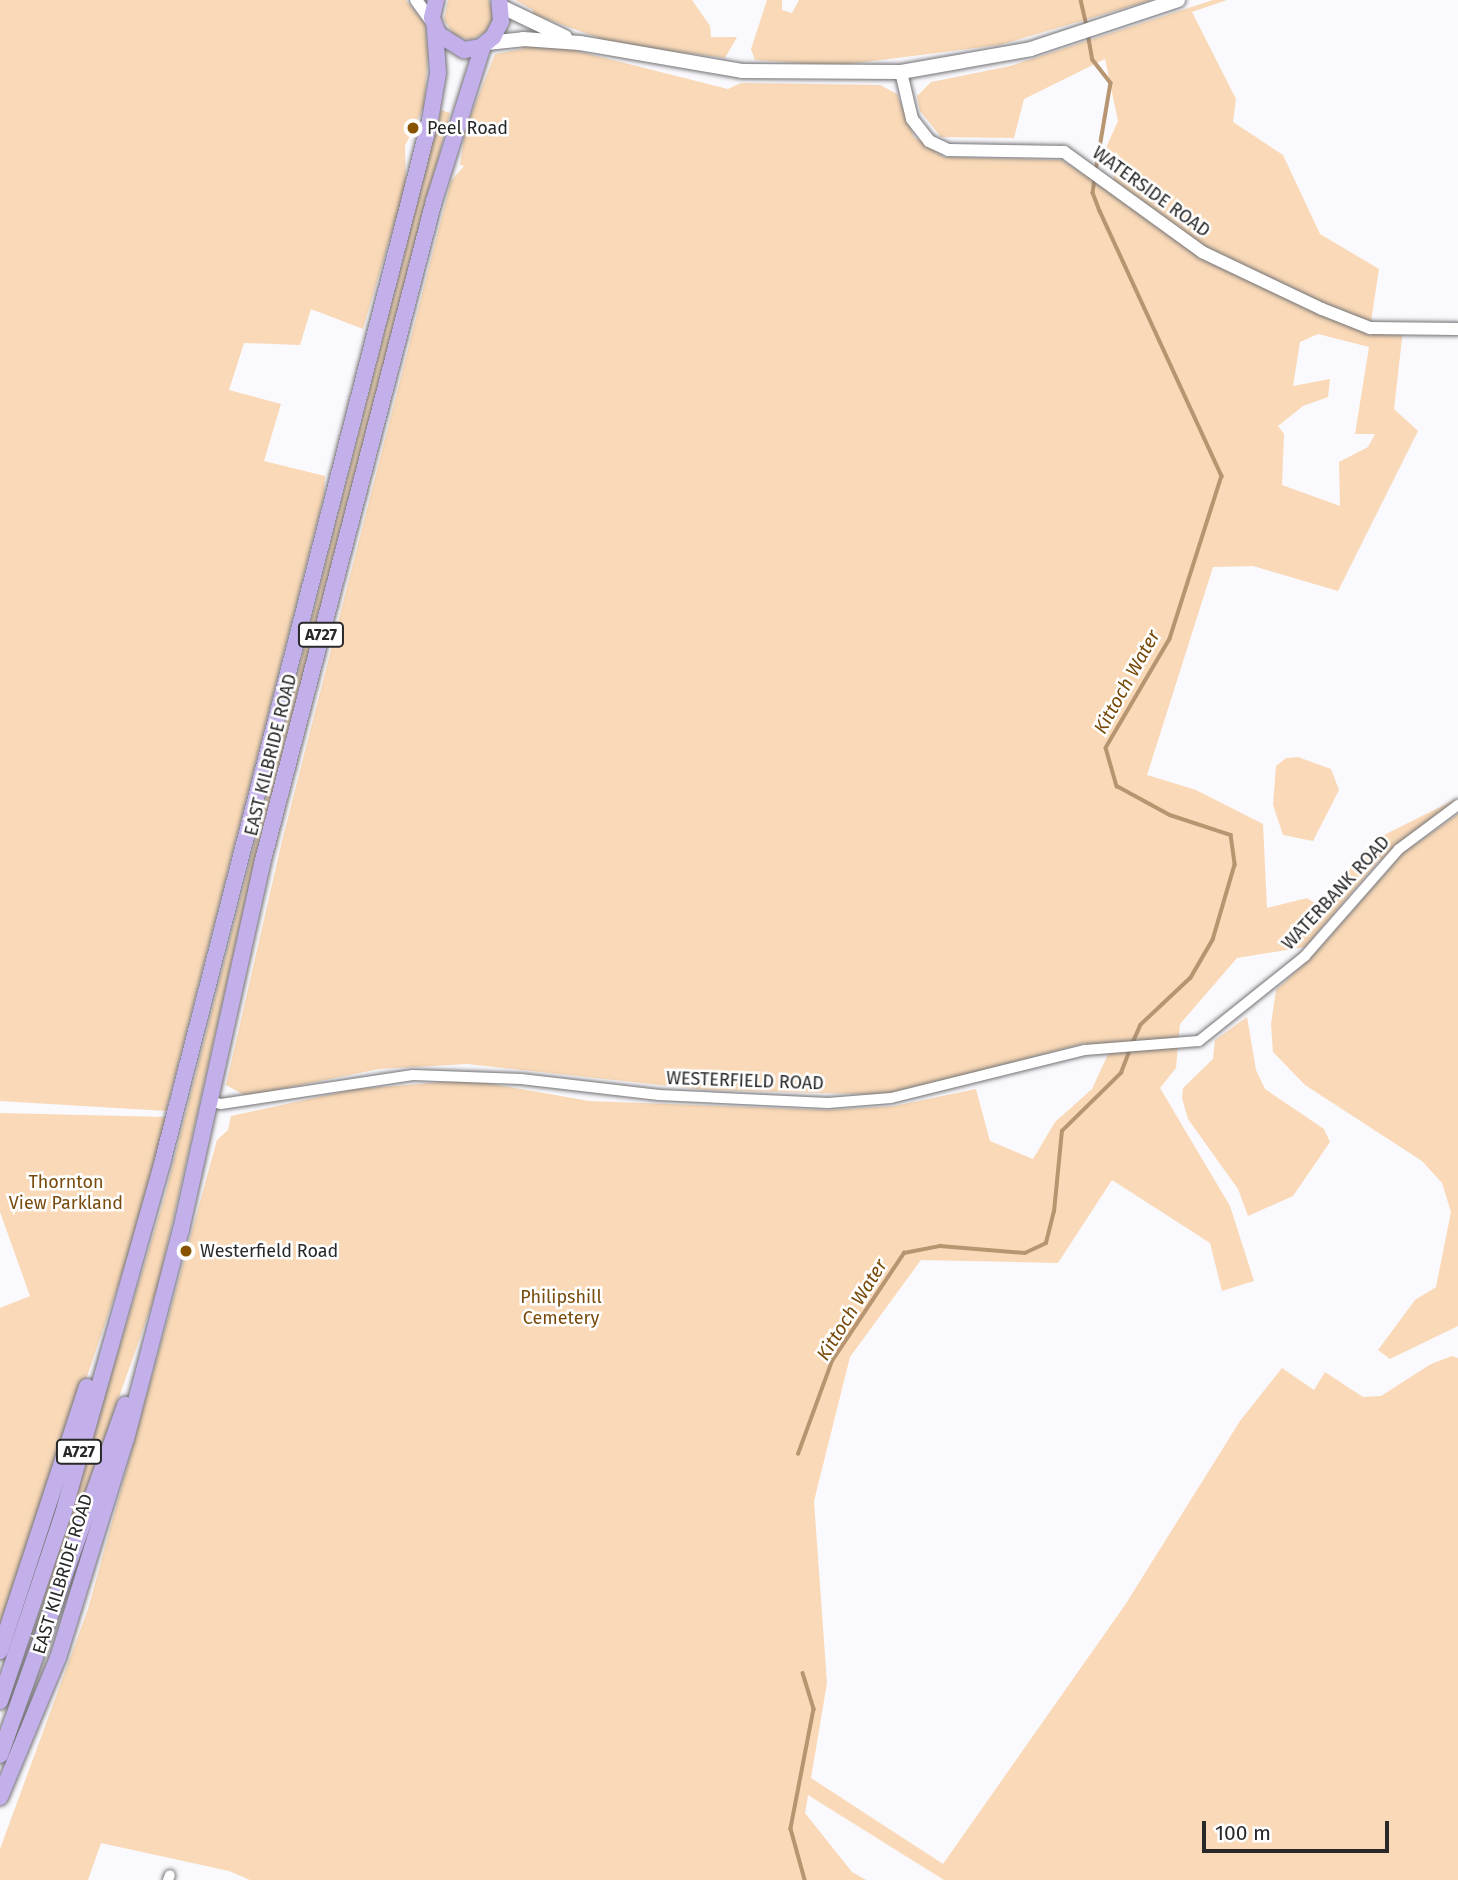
<!DOCTYPE html>
<style>
body{margin:0}
#map{position:relative;width:1458px;height:1880px;overflow:hidden;background:#faf9fd;font-family:"Fira Sans",sans-serif}
div>[style]{position:absolute}
.green>*{inset:0;background:#f9d9b7}
.stream>*{height:3.5px;margin:-1.75px;padding:0 1.75px;transform-origin:1.75px;border-radius:1.75px;background:#b79571}
.roads{filter:drop-shadow(0 0 2px #737275) drop-shadow(0 0 2px #737275)}
.minor>*{height:10px;margin:-5px;padding:0 5px;transform-origin:5px;border-radius:5px;background:#fff}
.tertiary>*{height:12px;margin:-6px;padding:0 6px;transform-origin:6px;border-radius:6px;background:#fff}
.secondary>*{height:14px;margin:-7px;padding:0 7px;transform-origin:7px;border-radius:7px;background:#fff}
.primary>*{height:16px;margin:-8px;padding:0 8px;transform-origin:8px;border-radius:8px;background:#c3b0eb}
.dots>*{width:19px;height:19px;translate:-50% -50%;box-sizing:border-box;border:4px solid #fff;border-radius:50%}
span{translate:-50% -50%;white-space:nowrap;text-align:center;line-height:1.15;-webkit-text-stroke:5px #fff;paint-order:stroke}
.shield-label span{padding:2px 5px;background:#fff;border:2px solid;border-radius:5px;-webkit-text-stroke-width:0}
.shield-label{font-size:16px;color:#282829;font-weight:700}
.poi-label{font-size:18px;color:#282829}
.left{translate:0 -50%;text-align:left}
.street-label{font-size:18px;color:#282829}
.park-label{font-size:18px;color:#784b0c}
.water-label{font-size:19px;color:#774a0a;font-style:italic}
.scale{position:absolute;left:1202px;top:1821px;width:187px;height:32px;box-sizing:border-box;border:4px solid #282829;border-top:0;padding-left:9px;font-size:21px;line-height:24px;white-space:nowrap;color:#282829;-webkit-text-stroke:5px #fff;paint-order:stroke}
</style>
<div id="map">
<div class="green">
<div style="clip-path:polygon(0 0,406px 0,425px 24px,428px 55px,424px 106px,405px 146px,406px 184px,363px 329px,311px 309px,300px 345px,244px 343px,229px 390px,281px 404px,264px 461px,325px 476px,324px 495px,166px 1111px,0 1101px)"></div>
<div style="clip-path:polygon(448px 0,489px 0,494px 17px,486px 32px,470px 40px,454px 35px,444px 20px)"></div>
<div style="clip-path:polygon(515px 0,692px 0,710px 26px,711px 37px,737px 37px,725px 58px,615px 44px,533px 14px,533px 10px)"></div>
<div style="clip-path:polygon(767px 0,782px 0,782px 10px,792px 13px,799px 0,1152px 0,1000px 45px,833px 66px,755px 60px,751px 49px)"></div>
<div style="clip-path:polygon(evenodd,1213px 0,1227px 0,1192px 12px,1236px 99px,1233px 122px,1283px 155px,1320px 234px,1379px 269px,1370px 328px,1403px 330px,1394px 409px,1418px 431px,1338px 591px,1253px 566px,1213px 567px,1147px 775px,1196px 790px,1263px 824px,1267px 908px,1307px 898px,1324px 909px,1355px 861px,1380px 837px,1458px 798px,1379px 861px,1305px 947px,1237px 958px,1180px 1024px,1176px 1068px,1160px 1088px,1230px 1206px,1254px 1281px,1222px 1291px,1210px 1243px,1112px 1180px,1058px 1263px,921px 1260px,850px 1357px,814px 1501px,827px 1683px,811px 1778px,943px 1864px,1125px 1605px,1240px 1421px,1282px 1368px,1314px 1390px,1325px 1372px,1363px 1397px,1381px 1396px,1431px 1364px,1452px 1356px,1458px 1358px,1458px 1880px,944px 1880px,808px 1795px,805px 1813px,852px 1872px,866px 1880px,250px 1880px,229px 1871px,101px 1843px,88px 1880px,0 1880px,0 1849px,88px 1609px,217px 1140px,228px 1130px,231px 1116px,355px 1089px,469px 1080px,589px 1101px,828px 1110px,894px 1106px,976px 1089px,990px 1141px,1033px 1159px,1055px 1122px,1092px 1089px,1110px 1050px,1085px 1050px,1086px 1043px,890px 1095px,706px 1090px,467px 1064px,379px 1069px,246px 1096px,226px 1085px,282px 841px,451px 181px,464px 166px,460px 165px,465px 130px,495px 54px,522px 49px,524px 44px,553px 45px,728px 89px,741px 83px,880px 85px,897px 94px,914px 137px,944px 157px,1061px 160px,1109px 190px,1114px 176px,1101px 159px,1118px 121px,1105px 59px,1024px 99px,1014px 138px,941px 137px,920px 111px,917px 96px,931px 82px,1010px 66px,1213px 0,1318px 334px,1369px 347px,1355px 434px,1375px 434px,1368px 447px,1339px 462px,1340px 506px,1282px 485px,1284px 434px,1278px 426px,1303px 406px,1328px 397px,1330px 379px,1293px 386px,1300px 342px,1318px 334px)"></div>
<div style="clip-path:polygon(441px 110px,450px 113px,247px 894px,157px 1290px,24px 1665px,164px 1199px)"></div>
<div style="clip-path:polygon(1298px 757px,1331px 769px,1339px 790px,1313px 841px,1283px 835px,1273px 805px,1276px 766px,1286px 758px)"></div>
<div style="clip-path:polygon(1458px 814px,1458px 1326px,1390px 1359px,1378px 1350px,1415px 1300px,1436px 1287px,1451px 1212px,1442px 1183px,1422px 1161px,1305px 1085px,1273px 1052px,1271px 1024px,1276px 990px,1311px 958px,1403px 853px)"></div>
<div style="clip-path:polygon(1247px 1017px,1256px 1070px,1265px 1089px,1324px 1129px,1330px 1142px,1293px 1196px,1248px 1216px,1238px 1189px,1188px 1119px,1182px 1098px,1183px 1088px,1213px 1059px,1215px 1040px)"></div>
<div style="clip-path:polygon(0 1113px,166px 1117px,142px 1216px,0 1630px,0 1308px,30px 1296px,0 1212px)"></div>
</div>
<div class="stream">
<div style="left:1081px;top:0;width:27px;rotate:77deg"></div>
<div style="left:1088px;top:33px;width:27px;rotate:80deg"></div>
<div style="left:1093px;top:60px;width:29px;rotate:52deg"></div>
<div style="left:1111px;top:83px;width:90px;rotate:99.6deg"></div>
<div style="left:1095px;top:179px;width:14px;rotate:98deg"></div>
<div style="left:1093px;top:193px;width:19px;rotate:69deg"></div>
<div style="left:1100px;top:211px;width:292px;rotate:65.3deg"></div>
<div style="left:1222px;top:476px;width:171px;rotate:107.7deg"></div>
<div style="left:1170px;top:639px;width:126px;rotate:120.4deg"></div>
<div style="left:1106px;top:748px;width:40px;rotate:74deg"></div>
<div style="left:1117px;top:786px;width:60px;rotate:28.7deg"></div>
<div style="left:1170px;top:815px;width:64px;rotate:18.2deg"></div>
<div style="left:1231px;top:835px;width:30px;rotate:82deg"></div>
<div style="left:1235px;top:865px;width:78px;rotate:106.3deg"></div>
<div style="left:1213px;top:940px;width:44px;rotate:120.1deg"></div>
<div style="left:1191px;top:978px;width:69px;rotate:136.8deg"></div>
<div style="left:1141px;top:1025px;width:20px;rotate:114deg"></div>
<div style="left:798px;top:1454px;width:99px;rotate:-69.9deg"></div>
<div style="left:832px;top:1361px;width:130px;rotate:-56.3deg"></div>
<div style="left:904px;top:1253px;width:37px;rotate:-11deg"></div>
<div style="left:940px;top:1246px;width:85px;rotate:4.7deg"></div>
<div style="left:1025px;top:1253px;width:23px;rotate:-25deg"></div>
<div style="left:1046px;top:1243px;width:32px;rotate:-76deg"></div>
<div style="left:1054px;top:1212px;width:81px;rotate:-84.4deg"></div>
<div style="left:1062px;top:1131px;width:83px;rotate:-44.5deg"></div>
<div style="left:1121px;top:1073px;width:25px;rotate:-69deg"></div>
<div style="left:803px;top:1673px;width:38px;rotate:73deg"></div>
<div style="left:814px;top:1709px;width:122px;rotate:100.9deg"></div>
<div style="left:791px;top:1829px;width:53px;rotate:74.6deg"></div>
</div>
<div class="roads">
<div class="minor">
<div style="left:207px;top:1101px;width:14px;rotate:12deg"></div>
<div style="left:221px;top:1104px;width:194px;rotate:-8.6deg"></div>
<div style="left:413px;top:1075px;width:108px;rotate:2.1deg"></div>
<div style="left:521px;top:1079px;width:139px;rotate:6.6deg"></div>
<div style="left:659px;top:1095px;width:169px;rotate:2.7deg"></div>
<div style="left:828px;top:1103px;width:63px;rotate:-4.5deg"></div>
<div style="left:891px;top:1098px;width:200px;rotate:-13.9deg"></div>
<div style="left:1085px;top:1050px;width:114px;rotate:-4.5deg"></div>
<div style="left:1199px;top:1041px;width:136px;rotate:-38.7deg"></div>
<div style="left:1305px;top:956px;width:142px;rotate:-48.7deg"></div>
<div style="left:1399px;top:849px;width:74px;rotate:-36.7deg"></div>
<div style="left:168px;top:1880px;width:5px;rotate:-68deg"></div>
</div>
<div class="tertiary">
<div style="left:416px;top:0;width:31px;rotate:54deg"></div>
<div style="left:901px;top:72px;width:48px;rotate:76.8deg"></div>
<div style="left:912px;top:119px;width:28px;rotate:52deg"></div>
<div style="left:929px;top:141px;width:21px;rotate:25deg"></div>
<div style="left:948px;top:150px;width:116px;rotate:1deg"></div>
<div style="left:1064px;top:152px;width:170px;rotate:35.9deg"></div>
<div style="left:1202px;top:252px;width:133px;rotate:25.4deg"></div>
<div style="left:1322px;top:309px;width:52px;rotate:21.6deg"></div>
<div style="left:1370px;top:328px;width:88px;rotate:0.7deg"></div>
</div>
<div class="secondary">
<div style="left:500px;top:6px;width:72px;rotate:25.5deg"></div>
<div style="left:487px;top:43px;width:36px;rotate:-6deg"></div>
<div style="left:523px;top:39px;width:57px;rotate:4deg"></div>
<div style="left:580px;top:43px;width:164px;rotate:9.8deg"></div>
<div style="left:742px;top:71px;width:159px;rotate:0.4deg"></div>
<div style="left:901px;top:72px;width:132px;rotate:-10deg"></div>
<div style="left:1031px;top:49px;width:155px;rotate:-18.4deg"></div>
</div>
<div class="primary">
<div style="left:436px;top:0;width:18px;rotate:103deg"></div>
<div style="left:432px;top:18px;width:17px;rotate:69deg"></div>
<div style="left:438px;top:34px;width:31px;rotate:32deg"></div>
<div style="left:464px;top:50px;width:17px;rotate:-10deg"></div>
<div style="left:481px;top:47px;width:16px;rotate:-40deg"></div>
<div style="left:493px;top:37px;width:18px;rotate:-63deg"></div>
<div style="left:501px;top:21px;width:21px;rotate:-95deg"></div>
<div style="left:0;top:1651px;width:278px;rotate:-71.8deg"></div>
<div style="left:0;top:1701px;width:197px;rotate:-71.4deg"></div>
<div style="left:63px;top:1514px;width:368px;rotate:-74.2deg"></div>
<div style="left:163px;top:1160px;width:1074px;rotate:-75.6deg"></div>
<div style="left:430px;top:120px;width:48px;rotate:-80.3deg"></div>
<div style="left:438px;top:73px;width:44px;rotate:-93.9deg"></div>
<div style="left:0;top:1755px;width:372px;rotate:-70.3deg"></div>
<div style="left:0;top:1797px;width:151px;rotate:-67.4deg"></div>
<div style="left:58px;top:1658px;width:229px;rotate:-72.8deg"></div>
<div style="left:126px;top:1439px;width:216px;rotate:-75.3deg"></div>
<div style="left:181px;top:1230px;width:375px;rotate:-77.5deg"></div>
<div style="left:262px;top:864px;width:685px;rotate:-75.46deg"></div>
<div style="left:434px;top:201px;width:163px;rotate:-72.5deg"></div>
</div>
</div>
<div class="dots">
<div style="left:413px;top:128px;background:#885300"></div>
<div style="left:186px;top:1251px;background:#885300"></div>
</div>
<div class="shield-label">
<span style="left:321px;top:635px">A727</span>
<span style="left:79px;top:1452px">A727</span>
</div>
<div class="poi-label">
<span class="left" style="left:427px;top:128px">Peel Road</span>
<span class="left" style="left:200px;top:1251px">Westerfield Road</span>
</div>
<div class="street-label">
<span style="left:1151px;top:192px;rotate:36deg">WATERSIDE ROAD</span>
<span style="left:271px;top:755px;rotate:-76deg">EAST KILBRIDE ROAD</span>
<span style="left:1336px;top:893px;rotate:-47deg">WATERBANK ROAD</span>
<span style="left:745px;top:1081px;rotate:2deg">WESTERFIELD ROAD</span>
<span style="left:63px;top:1574px;rotate:-73deg">EAST KILBRIDE ROAD</span>
</div>
<div class="park-label">
<span style="left:66px;top:1193px">Thornton<br>View Parkland</span>
<span style="left:561px;top:1308px">Philipshill<br>Cemetery</span>
</div>
<div class="water-label">
<span style="left:1127px;top:682px;rotate:-61deg">Kittoch Water</span>
<span style="left:852px;top:1310px;rotate:-58deg">Kittoch Water</span>
</div>
<div class="scale">100 m</div>
</div>
